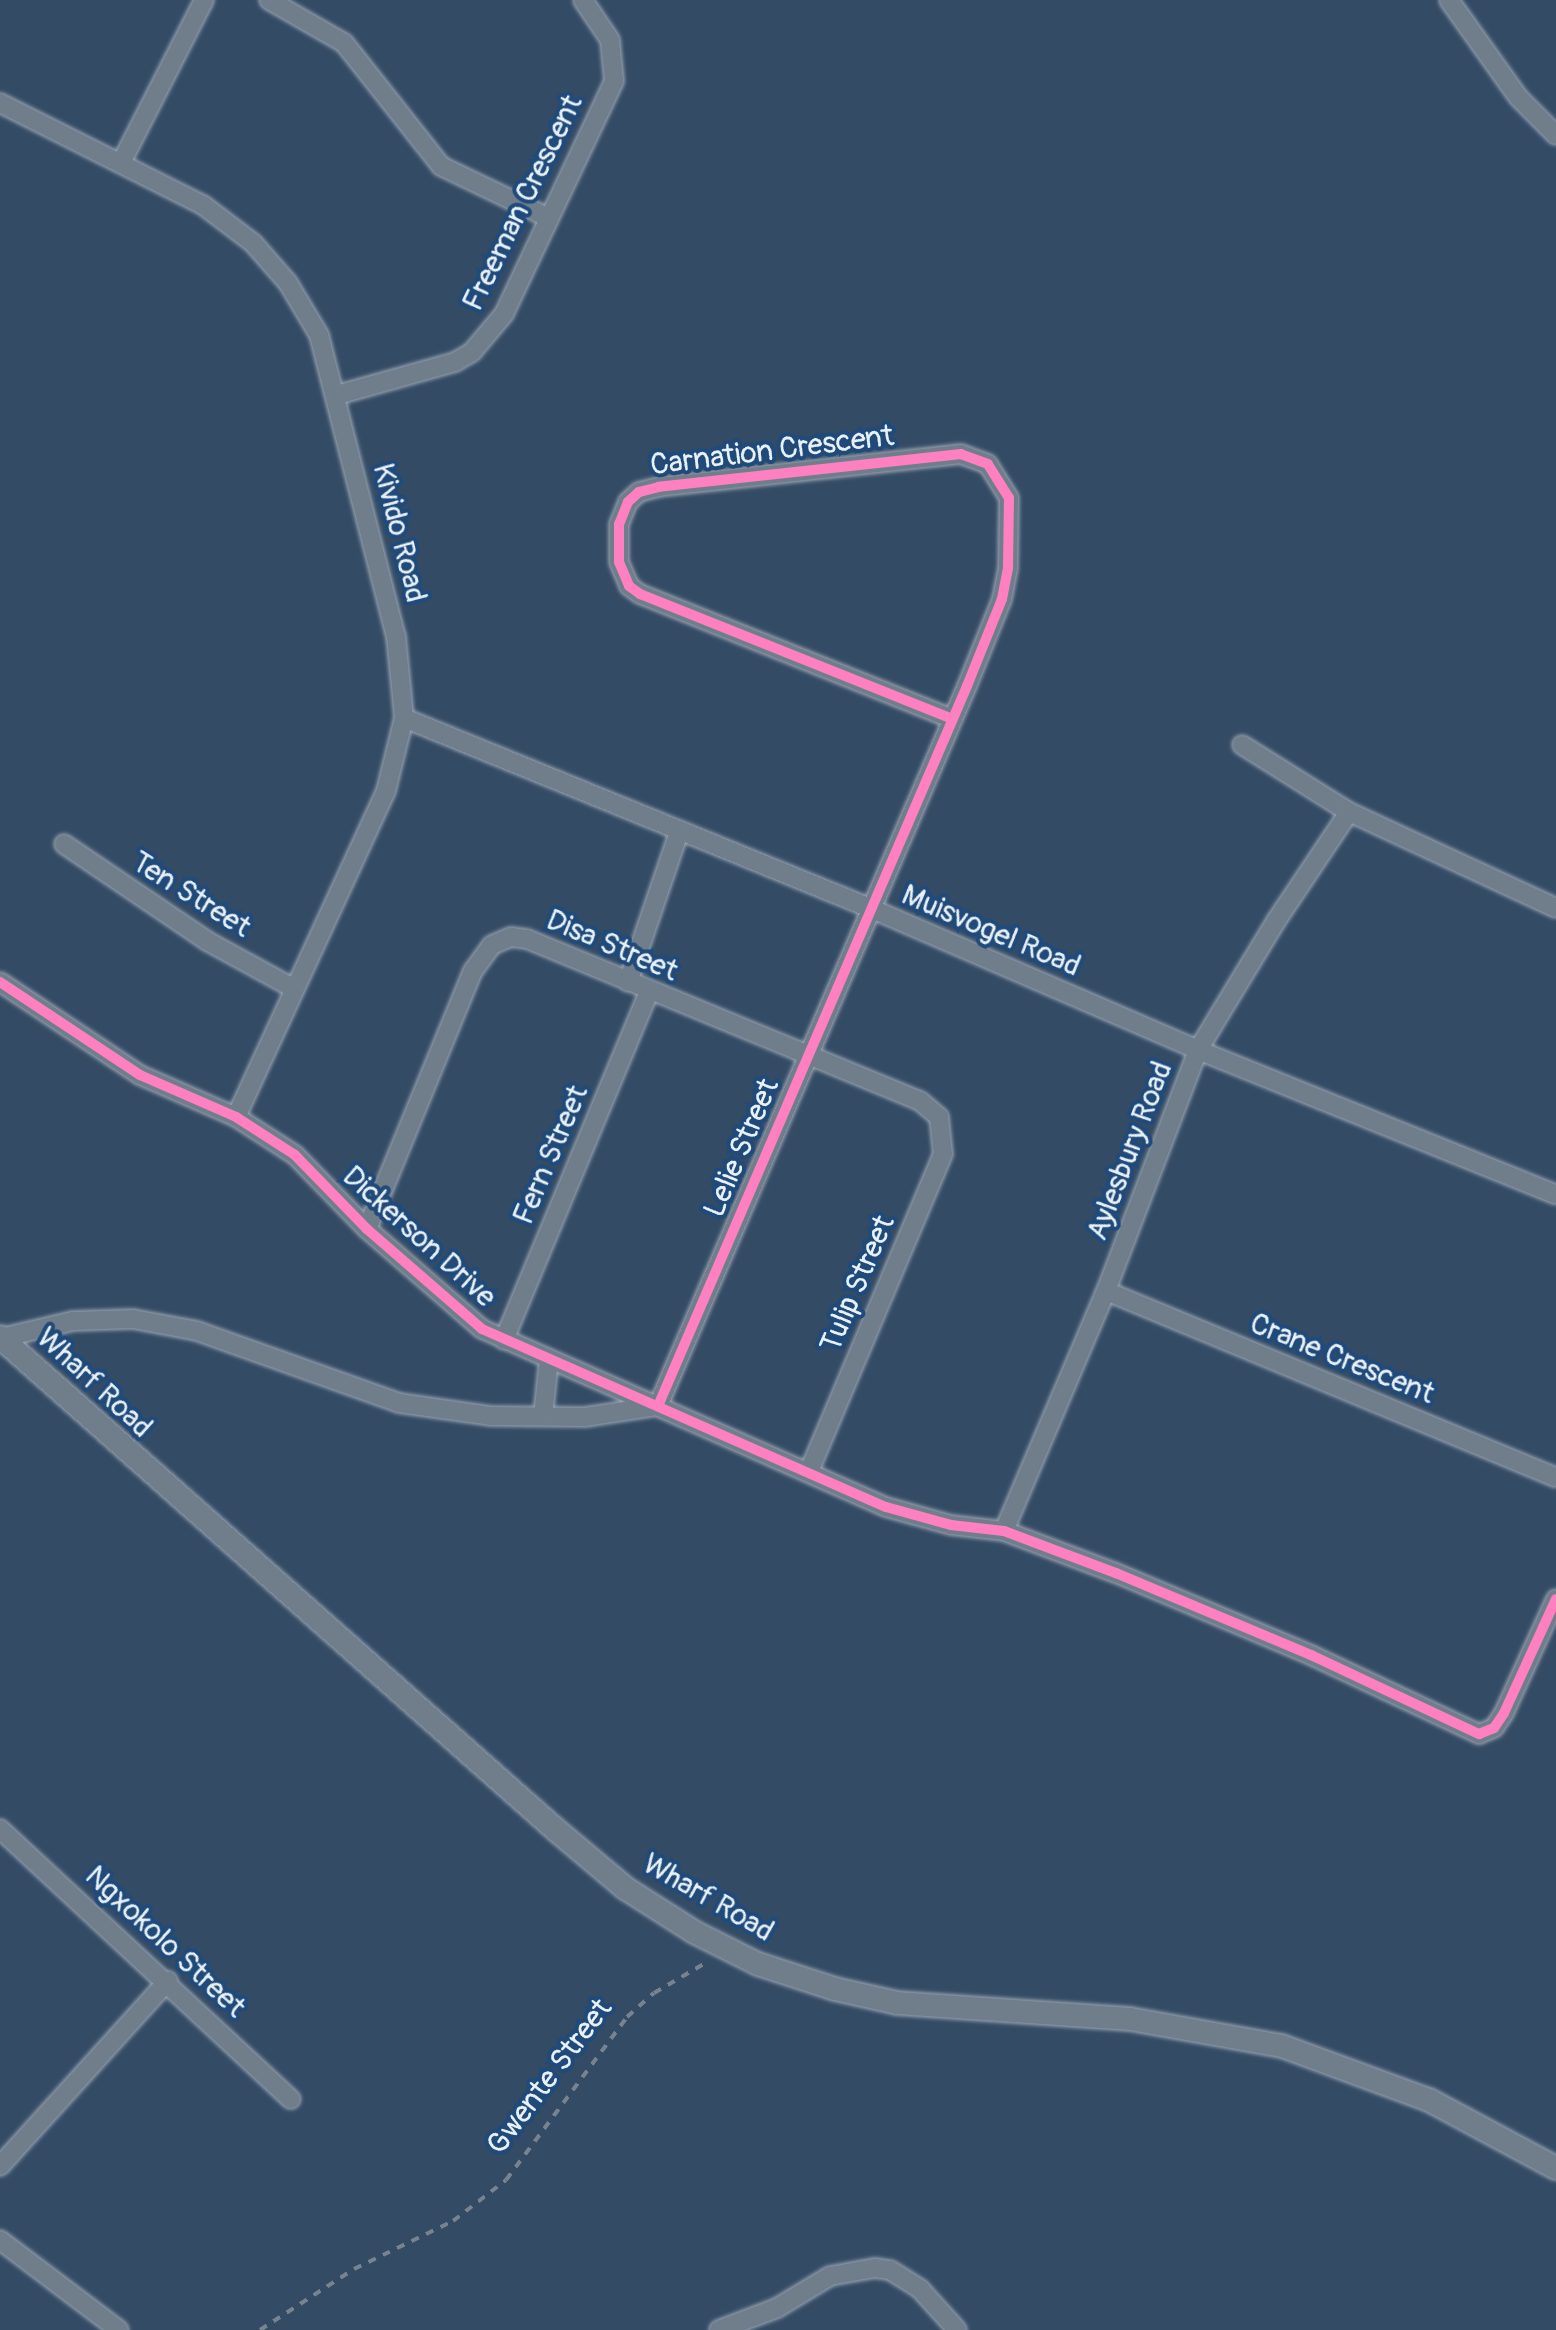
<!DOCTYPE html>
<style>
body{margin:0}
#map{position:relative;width:1556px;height:2330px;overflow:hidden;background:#344b65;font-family:Pangolin,sans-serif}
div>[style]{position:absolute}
.path>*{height:4px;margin-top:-2px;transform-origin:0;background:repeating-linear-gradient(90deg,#778390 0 8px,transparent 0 16px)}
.roads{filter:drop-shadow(0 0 2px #9aa6b3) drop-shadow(0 0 2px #9aa6b3)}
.minor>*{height:18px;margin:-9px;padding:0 9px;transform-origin:9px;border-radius:9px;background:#707e8c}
.tertiary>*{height:22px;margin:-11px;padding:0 11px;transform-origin:11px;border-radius:11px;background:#707e8c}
.cycleway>*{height:10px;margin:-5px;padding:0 5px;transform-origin:5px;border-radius:5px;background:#ff80c0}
span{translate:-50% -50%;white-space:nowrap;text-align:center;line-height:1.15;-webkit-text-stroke:8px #1f4a7a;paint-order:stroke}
.street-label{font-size:30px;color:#e8f1f8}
</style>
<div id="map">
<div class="path">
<div style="left:260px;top:2330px;width:112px;rotate:-33deg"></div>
<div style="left:354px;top:2269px;width:110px;rotate:-25.9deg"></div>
<div style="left:453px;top:2221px;width:67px;rotate:-37.7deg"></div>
<div style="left:506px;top:2180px;width:203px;rotate:-53.4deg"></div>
<div style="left:627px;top:2017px;width:36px;rotate:-42deg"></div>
<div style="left:654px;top:1993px;width:61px;rotate:-30.3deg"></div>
</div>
<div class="roads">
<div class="minor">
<div style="left:269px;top:0;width:86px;rotate:29.8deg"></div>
<div style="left:344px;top:43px;width:157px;rotate:51.7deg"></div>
<div style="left:441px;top:166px;width:118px;rotate:25.7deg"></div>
<div style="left:1449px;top:0;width:120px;rotate:54.5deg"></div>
<div style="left:1519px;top:98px;width:52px;rotate:45deg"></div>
<div style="left:0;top:103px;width:227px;rotate:26.7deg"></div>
<div style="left:203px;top:205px;width:63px;rotate:37.2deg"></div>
<div style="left:253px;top:243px;width:53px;rotate:48.8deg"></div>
<div style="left:288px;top:283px;width:61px;rotate:59.2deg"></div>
<div style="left:319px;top:335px;width:311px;rotate:75.7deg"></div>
<div style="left:396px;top:636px;width:82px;rotate:84.4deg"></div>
<div style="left:404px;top:718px;width:75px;rotate:103.9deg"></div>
<div style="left:386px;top:791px;width:359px;rotate:114.7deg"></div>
<div style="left:122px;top:161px;width:181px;rotate:-63deg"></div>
<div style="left:337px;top:395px;width:123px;rotate:-15.6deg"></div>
<div style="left:455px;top:362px;width:20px;rotate:-30deg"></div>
<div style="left:472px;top:352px;width:50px;rotate:-49.9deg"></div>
<div style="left:504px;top:314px;width:258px;rotate:-64.7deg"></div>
<div style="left:614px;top:81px;width:41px;rotate:-95.6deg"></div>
<div style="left:610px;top:40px;width:48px;rotate:-124deg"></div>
<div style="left:404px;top:718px;width:503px;rotate:22.18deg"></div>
<div style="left:870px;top:908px;width:357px;rotate:23.4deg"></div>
<div style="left:1198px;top:1050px;width:386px;rotate:22deg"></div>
<div style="left:1242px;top:745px;width:126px;rotate:32.1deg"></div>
<div style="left:1349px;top:812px;width:228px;rotate:24.9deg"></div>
<div style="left:64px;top:844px;width:173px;rotate:34.1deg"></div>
<div style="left:207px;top:941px;width:98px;rotate:28.7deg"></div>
<div style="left:0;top:982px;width:168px;rotate:33.6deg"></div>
<div style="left:140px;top:1075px;width:105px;rotate:23.6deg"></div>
<div style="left:236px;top:1117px;width:70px;rotate:32.8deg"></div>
<div style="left:295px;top:1155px;width:103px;rotate:45.8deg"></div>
<div style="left:367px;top:1229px;width:152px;rotate:41deg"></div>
<div style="left:482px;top:1329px;width:441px;rotate:23.8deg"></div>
<div style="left:886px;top:1507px;width:67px;rotate:15.5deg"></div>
<div style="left:951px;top:1525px;width:53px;rotate:6.5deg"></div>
<div style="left:1004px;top:1531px;width:120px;rotate:20.6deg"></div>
<div style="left:1116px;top:1573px;width:212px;rotate:22.8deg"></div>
<div style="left:1311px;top:1655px;width:186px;rotate:25.2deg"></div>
<div style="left:1479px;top:1734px;width:16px;rotate:-22deg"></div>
<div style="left:1494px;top:1728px;width:18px;rotate:-56deg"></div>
<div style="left:1504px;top:1713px;width:125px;rotate:-65.5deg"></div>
<div style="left:628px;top:982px;width:158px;rotate:-71.2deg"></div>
<div style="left:367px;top:1229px;width:279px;rotate:-67.7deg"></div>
<div style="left:473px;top:971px;width:32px;rotate:-54deg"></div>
<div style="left:492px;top:945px;width:21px;rotate:-23deg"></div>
<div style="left:511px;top:937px;width:16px;rotate:7deg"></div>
<div style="left:527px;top:939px;width:425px;rotate:22.4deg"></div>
<div style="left:920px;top:1101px;width:25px;rotate:40deg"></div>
<div style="left:939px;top:1117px;width:37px;rotate:84deg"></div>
<div style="left:943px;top:1154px;width:344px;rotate:112.9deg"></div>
<div style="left:1106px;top:1291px;width:487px;rotate:22.5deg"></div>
<div style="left:1px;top:1338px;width:74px;rotate:-13.3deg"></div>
<div style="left:73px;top:1321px;width:60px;rotate:-1.9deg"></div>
<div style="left:133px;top:1319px;width:65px;rotate:10.6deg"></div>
<div style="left:197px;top:1331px;width:214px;rotate:19.6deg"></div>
<div style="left:399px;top:1403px;width:92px;rotate:8.1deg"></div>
<div style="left:490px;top:1416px;width:95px;rotate:0.6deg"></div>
<div style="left:585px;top:1417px;width:74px;rotate:-8.6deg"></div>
<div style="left:504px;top:1340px;width:378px;rotate:-67.4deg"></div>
<div style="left:658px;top:1406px;width:784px;rotate:-66.77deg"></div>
<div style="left:967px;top:686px;width:94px;rotate:-68.1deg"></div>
<div style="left:1002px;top:599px;width:32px;rotate:-79deg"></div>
<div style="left:1008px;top:568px;width:70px;rotate:-89.2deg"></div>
<div style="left:1009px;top:498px;width:40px;rotate:-122deg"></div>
<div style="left:988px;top:464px;width:29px;rotate:-160deg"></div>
<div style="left:961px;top:454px;width:304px;rotate:173.8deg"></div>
<div style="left:659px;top:487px;width:21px;rotate:166deg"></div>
<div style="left:639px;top:492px;width:15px;rotate:138deg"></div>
<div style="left:628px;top:502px;width:24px;rotate:112deg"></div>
<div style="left:619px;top:524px;width:38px;rotate:90deg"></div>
<div style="left:619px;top:562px;width:26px;rotate:67deg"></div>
<div style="left:629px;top:586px;width:14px;rotate:36deg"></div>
<div style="left:640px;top:594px;width:336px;rotate:21.8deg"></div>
<div style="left:543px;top:1416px;width:57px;rotate:-84deg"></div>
<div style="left:1004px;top:1531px;width:261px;rotate:-67deg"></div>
<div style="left:1106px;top:1291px;width:258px;rotate:-69.1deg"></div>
<div style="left:1198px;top:1050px;width:151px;rotate:-58.8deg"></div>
<div style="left:1276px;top:921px;width:131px;rotate:-56.2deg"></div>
<div style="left:0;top:1829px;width:397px;rotate:42.9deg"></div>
<div style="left:0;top:2166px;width:250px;rotate:-47.8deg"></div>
<div style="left:0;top:2240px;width:149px;rotate:37.1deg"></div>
<div style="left:719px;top:2330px;width:62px;rotate:-20.8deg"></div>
<div style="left:777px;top:2308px;width:62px;rotate:-31.1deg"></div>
<div style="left:830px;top:2276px;width:46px;rotate:-10.1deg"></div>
<div style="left:875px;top:2268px;width:15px;rotate:8deg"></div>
<div style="left:890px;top:2270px;width:36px;rotate:32deg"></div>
<div style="left:920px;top:2289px;width:55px;rotate:47.9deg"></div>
</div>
<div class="tertiary">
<div style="left:0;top:1337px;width:742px;rotate:41.56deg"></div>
<div style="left:555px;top:1829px;width:92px;rotate:40.1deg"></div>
<div style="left:625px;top:1888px;width:82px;rotate:32.5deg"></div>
<div style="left:694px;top:1932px;width:72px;rotate:26.6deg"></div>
<div style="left:758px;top:1964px;width:81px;rotate:18deg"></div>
<div style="left:835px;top:1989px;width:64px;rotate:12.7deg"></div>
<div style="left:897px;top:2003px;width:234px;rotate:3.9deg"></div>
<div style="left:1130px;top:2019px;width:154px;rotate:10.1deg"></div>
<div style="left:1282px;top:2046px;width:157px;rotate:20.2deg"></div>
<div style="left:1429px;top:2100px;width:144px;rotate:28.2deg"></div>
</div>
</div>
<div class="cycleway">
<div style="left:0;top:982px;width:168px;rotate:33.6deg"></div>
<div style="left:140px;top:1075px;width:105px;rotate:23.6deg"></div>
<div style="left:236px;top:1117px;width:70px;rotate:32.8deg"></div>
<div style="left:295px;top:1155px;width:103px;rotate:45.8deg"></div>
<div style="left:367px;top:1229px;width:152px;rotate:41deg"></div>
<div style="left:482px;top:1329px;width:441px;rotate:23.8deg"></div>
<div style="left:886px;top:1507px;width:67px;rotate:15.5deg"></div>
<div style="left:951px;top:1525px;width:53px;rotate:6.5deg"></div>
<div style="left:1004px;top:1531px;width:120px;rotate:20.6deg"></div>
<div style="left:1116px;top:1573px;width:212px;rotate:22.8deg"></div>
<div style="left:1311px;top:1655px;width:186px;rotate:25.2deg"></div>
<div style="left:1479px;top:1734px;width:16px;rotate:-22deg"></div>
<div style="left:1494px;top:1728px;width:18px;rotate:-56deg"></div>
<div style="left:1504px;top:1713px;width:125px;rotate:-65.5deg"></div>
<div style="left:658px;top:1406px;width:784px;rotate:-66.77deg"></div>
<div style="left:967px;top:686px;width:94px;rotate:-68.1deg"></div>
<div style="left:1002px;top:599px;width:32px;rotate:-79deg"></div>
<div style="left:1008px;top:568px;width:70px;rotate:-89.2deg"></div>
<div style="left:1009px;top:498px;width:40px;rotate:-122deg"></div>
<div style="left:988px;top:464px;width:29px;rotate:-160deg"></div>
<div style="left:961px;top:454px;width:304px;rotate:173.8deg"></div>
<div style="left:659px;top:487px;width:21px;rotate:166deg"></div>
<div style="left:639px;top:492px;width:15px;rotate:138deg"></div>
<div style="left:628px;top:502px;width:24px;rotate:112deg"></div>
<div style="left:619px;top:524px;width:38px;rotate:90deg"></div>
<div style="left:619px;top:562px;width:26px;rotate:67deg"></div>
<div style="left:629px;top:586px;width:14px;rotate:36deg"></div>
<div style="left:640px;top:594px;width:336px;rotate:21.8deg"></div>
</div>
<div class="street-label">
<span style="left:523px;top:203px;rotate:-64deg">Freeman Crescent</span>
<span style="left:772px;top:451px;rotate:-7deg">Carnation Crescent</span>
<span style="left:399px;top:533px;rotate:76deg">Kivido Road</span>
<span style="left:191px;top:895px;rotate:32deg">Ten Street</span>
<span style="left:991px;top:931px;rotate:23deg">Muisvogel Road</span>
<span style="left:612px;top:946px;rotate:23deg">Disa Street</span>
<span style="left:742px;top:1148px;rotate:-67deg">Lelie Street</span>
<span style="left:1130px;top:1151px;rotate:-69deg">Aylesbury Road</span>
<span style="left:551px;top:1155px;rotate:-67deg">Fern Street</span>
<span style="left:419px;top:1237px;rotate:42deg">Dickerson Drive</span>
<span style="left:858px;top:1284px;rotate:-67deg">Tulip Street</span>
<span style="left:1342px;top:1359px;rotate:22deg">Crane Crescent</span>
<span style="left:94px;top:1383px;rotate:43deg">Wharf Road</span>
<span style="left:708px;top:1898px;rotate:30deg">Wharf Road</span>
<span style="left:165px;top:1942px;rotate:43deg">Ngxokolo Street</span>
<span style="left:550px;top:2077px;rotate:-53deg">Gwente Street</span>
</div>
</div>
